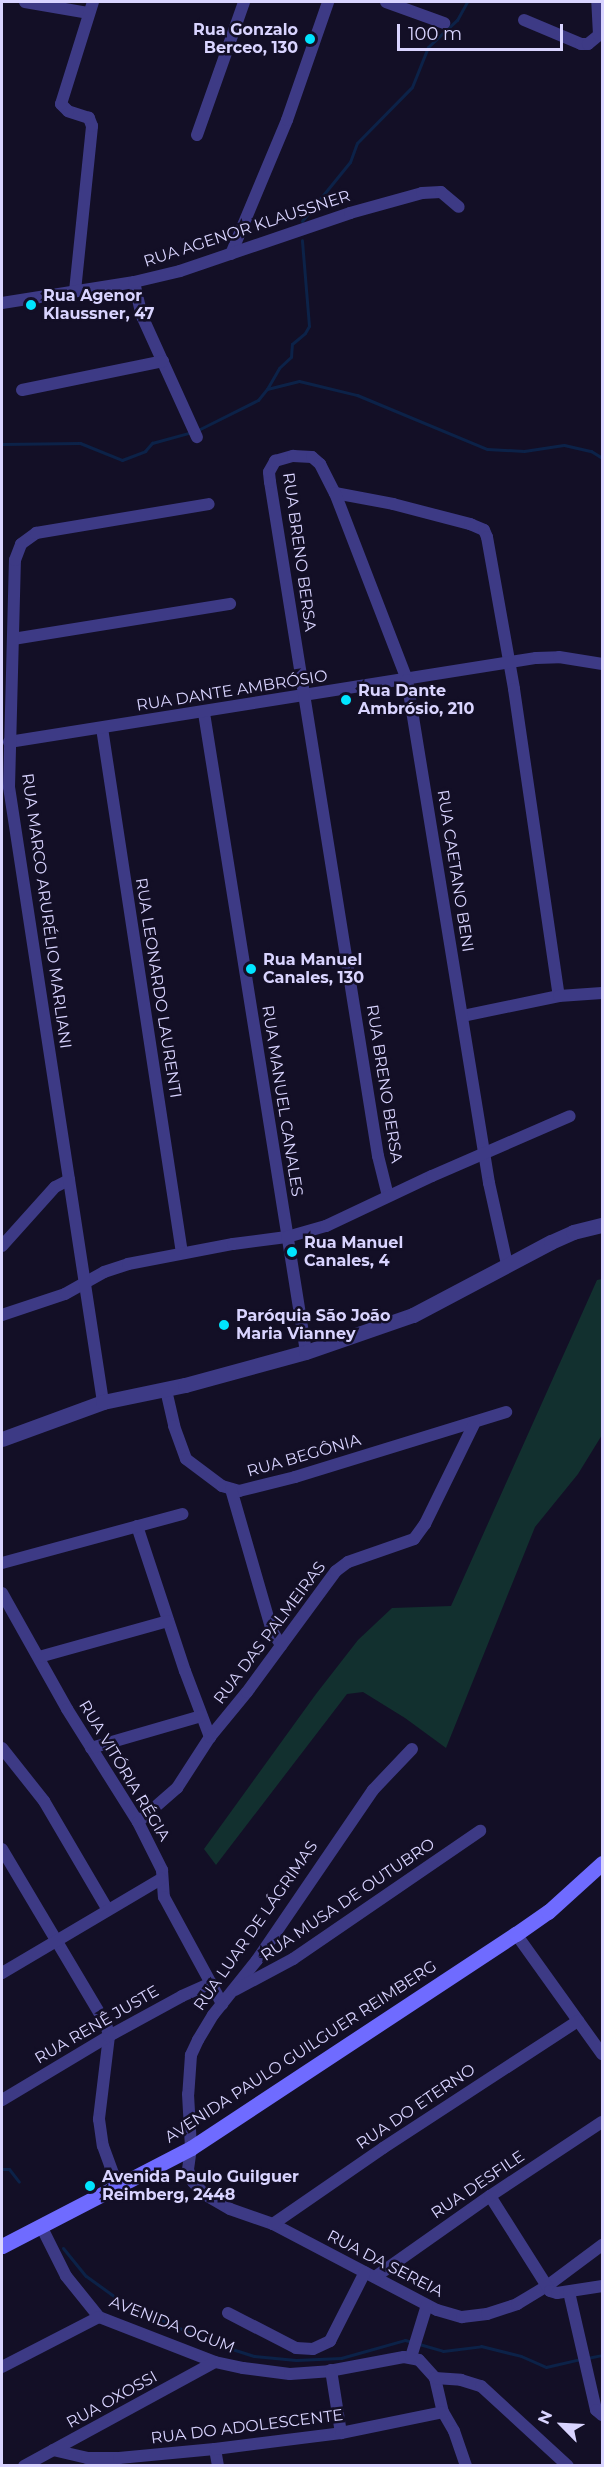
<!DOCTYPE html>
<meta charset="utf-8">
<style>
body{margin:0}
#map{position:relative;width:604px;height:2467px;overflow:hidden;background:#130f26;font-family:Montserrat,sans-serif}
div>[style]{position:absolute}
.green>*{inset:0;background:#12302f}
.stream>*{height:3px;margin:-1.5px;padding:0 1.5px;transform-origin:1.5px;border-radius:1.5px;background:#0c2248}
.minor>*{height:12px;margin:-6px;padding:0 6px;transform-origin:6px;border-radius:6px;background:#3d3a85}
.tertiary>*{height:15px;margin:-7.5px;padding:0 7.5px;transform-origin:7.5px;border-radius:7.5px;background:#3d3a85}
.secondary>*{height:15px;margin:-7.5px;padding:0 7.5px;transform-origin:7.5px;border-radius:7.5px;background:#6f6bff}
.dots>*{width:16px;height:16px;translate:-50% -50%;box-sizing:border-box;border:3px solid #130f26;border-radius:50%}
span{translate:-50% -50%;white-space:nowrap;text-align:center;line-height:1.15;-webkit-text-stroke:5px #130f26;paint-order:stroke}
.poi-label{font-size:16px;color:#d9d4ff;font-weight:700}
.right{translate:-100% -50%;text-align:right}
.left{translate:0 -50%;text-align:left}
.street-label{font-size:16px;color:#d9d4ff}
.frame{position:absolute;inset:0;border:3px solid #d9d4ff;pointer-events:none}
.north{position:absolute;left:532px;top:2395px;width:60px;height:60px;-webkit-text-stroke:4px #130f26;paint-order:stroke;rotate:294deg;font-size:16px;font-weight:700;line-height:24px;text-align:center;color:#d9d4ff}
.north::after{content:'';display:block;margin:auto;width:21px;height:27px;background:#d9d4ff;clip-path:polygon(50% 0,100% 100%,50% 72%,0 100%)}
.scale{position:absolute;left:397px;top:24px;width:166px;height:27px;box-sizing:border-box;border:3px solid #d9d4ff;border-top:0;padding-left:8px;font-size:18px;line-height:21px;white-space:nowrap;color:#d9d4ff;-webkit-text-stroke:4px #130f26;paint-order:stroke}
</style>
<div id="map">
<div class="green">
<div style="clip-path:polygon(602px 1279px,602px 1435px,578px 1474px,535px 1527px,446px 1748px,405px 1718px,363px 1692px,347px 1694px,216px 1865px,204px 1849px,316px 1694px,358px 1640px,392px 1608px,451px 1606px,597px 1280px)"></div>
</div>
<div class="stream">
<div style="left:302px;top:221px;width:76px;rotate:-50.9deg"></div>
<div style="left:350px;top:162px;width:20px;rotate:-70deg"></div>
<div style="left:357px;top:143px;width:78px;rotate:-45.5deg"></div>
<div style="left:412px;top:87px;width:43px;rotate:-68.2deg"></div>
<div style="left:428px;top:47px;width:40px;rotate:-43deg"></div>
<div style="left:457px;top:20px;width:21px;rotate:-61deg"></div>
<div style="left:267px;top:389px;width:24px;rotate:-60deg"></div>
<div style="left:279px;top:368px;width:16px;rotate:-43deg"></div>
<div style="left:291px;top:357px;width:13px;rotate:-86deg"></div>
<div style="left:292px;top:344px;width:17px;rotate:-40deg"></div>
<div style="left:305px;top:333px;width:8px;rotate:-60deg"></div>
<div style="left:309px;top:326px;width:86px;rotate:-94.7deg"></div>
<div style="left:198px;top:430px;width:67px;rotate:-26.6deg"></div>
<div style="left:258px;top:400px;width:14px;rotate:-51deg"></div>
<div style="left:267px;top:389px;width:33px;rotate:-14deg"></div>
<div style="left:299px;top:381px;width:60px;rotate:13.6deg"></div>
<div style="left:357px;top:395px;width:141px;rotate:22.6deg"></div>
<div style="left:487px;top:449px;width:37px;rotate:3deg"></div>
<div style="left:524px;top:451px;width:40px;rotate:-8.5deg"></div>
<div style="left:564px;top:445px;width:28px;rotate:13deg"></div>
<div style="left:591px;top:451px;width:13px;rotate:32deg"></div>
<div style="left:2px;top:444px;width:78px;rotate:-0.7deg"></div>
<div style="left:80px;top:443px;width:45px;rotate:22deg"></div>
<div style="left:122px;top:460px;width:25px;rotate:-21deg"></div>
<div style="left:145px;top:451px;width:11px;rotate:-49deg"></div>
<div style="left:152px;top:443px;width:41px;rotate:-15.4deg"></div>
<div style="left:2px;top:2169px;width:7px"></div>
<div style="left:9px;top:2169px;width:16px;rotate:52deg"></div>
<div style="left:63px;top:2248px;width:36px;rotate:51deg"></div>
<div style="left:86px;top:2276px;width:44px;rotate:35.8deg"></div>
<div style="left:122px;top:2302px;width:97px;rotate:24.4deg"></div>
<div style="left:210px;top:2342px;width:46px;rotate:17.7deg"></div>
<div style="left:254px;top:2356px;width:42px;rotate:5.4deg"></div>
<div style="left:296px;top:2360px;width:45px;rotate:-2.5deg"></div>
<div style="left:341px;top:2358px;width:66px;rotate:-15.7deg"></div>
<div style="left:405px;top:2340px;width:7px;rotate:16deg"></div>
<div style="left:419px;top:2344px;width:25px;rotate:16deg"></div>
<div style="left:443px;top:2351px;width:38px;rotate:-7deg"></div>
<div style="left:481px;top:2346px;width:41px;rotate:14deg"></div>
<div style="left:521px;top:2356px;width:27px;rotate:24deg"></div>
<div style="left:546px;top:2367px;width:35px;rotate:-13deg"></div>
<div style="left:587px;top:2358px;width:15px;rotate:-11deg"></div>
</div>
<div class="minor">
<div style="left:25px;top:2px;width:65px;rotate:9.8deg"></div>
<div style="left:386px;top:2px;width:62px;rotate:19.9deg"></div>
<div style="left:524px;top:20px;width:62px;rotate:22.8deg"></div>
<div style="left:581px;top:44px;width:7px"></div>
<div style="left:588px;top:44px;width:14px;rotate:-39deg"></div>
<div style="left:599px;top:35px;width:33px;rotate:-93deg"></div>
<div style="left:197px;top:135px;width:141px;rotate:-70.5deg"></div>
<div style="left:231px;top:254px;width:145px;rotate:-67.3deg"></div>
<div style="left:287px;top:120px;width:125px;rotate:-70.8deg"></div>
<div style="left:134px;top:282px;width:35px;rotate:77deg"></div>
<div style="left:142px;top:316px;width:133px;rotate:65.6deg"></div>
<div style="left:75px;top:291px;width:166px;rotate:-84.1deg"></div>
<div style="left:92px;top:126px;width:9px;rotate:-111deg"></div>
<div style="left:89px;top:118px;width:22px;rotate:-162deg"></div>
<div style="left:68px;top:111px;width:10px;rotate:-135deg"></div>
<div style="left:61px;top:104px;width:107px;rotate:-72.6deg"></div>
<div style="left:2px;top:303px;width:134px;rotate:-9deg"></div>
<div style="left:134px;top:282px;width:47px;rotate:-13.4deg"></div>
<div style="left:180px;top:271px;width:180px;rotate:-18.8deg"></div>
<div style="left:350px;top:213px;width:75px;rotate:-15.5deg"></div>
<div style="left:422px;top:193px;width:19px;rotate:-3deg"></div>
<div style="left:441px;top:192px;width:23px;rotate:40deg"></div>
<div style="left:22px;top:390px;width:144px;rotate:-11.6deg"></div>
<div style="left:335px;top:493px;width:59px;rotate:10.7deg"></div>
<div style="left:393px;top:504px;width:80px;rotate:14.6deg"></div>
<div style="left:470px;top:524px;width:15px;rotate:23deg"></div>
<div style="left:484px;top:530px;width:8px;rotate:67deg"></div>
<div style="left:487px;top:537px;width:154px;rotate:79.9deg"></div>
<div style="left:514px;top:689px;width:310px;rotate:81.7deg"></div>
<div style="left:559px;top:996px;width:99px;rotate:168.3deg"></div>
<div style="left:13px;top:639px;width:220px;rotate:-9.2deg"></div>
<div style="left:204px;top:713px;width:647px;rotate:80.93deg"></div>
<div style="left:102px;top:728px;width:531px;rotate:81.34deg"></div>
<div style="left:9px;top:742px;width:534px;rotate:-9.06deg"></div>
<div style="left:536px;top:658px;width:23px;rotate:-2deg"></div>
<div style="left:559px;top:657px;width:44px;rotate:9.2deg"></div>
<div style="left:559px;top:996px;width:43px;rotate:-4deg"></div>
<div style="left:388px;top:1196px;width:41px;rotate:-104deg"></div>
<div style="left:378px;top:1156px;width:683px;rotate:-99.1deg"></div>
<div style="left:270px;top:482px;width:10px;rotate:-96deg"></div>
<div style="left:269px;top:472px;width:13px;rotate:-61deg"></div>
<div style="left:275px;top:461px;width:19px;rotate:-16deg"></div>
<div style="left:293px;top:456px;width:19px;rotate:3deg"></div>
<div style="left:312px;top:457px;width:11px;rotate:41deg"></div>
<div style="left:320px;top:464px;width:33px;rotate:63deg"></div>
<div style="left:335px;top:493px;width:200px;rotate:68.9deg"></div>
<div style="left:407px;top:680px;width:510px;rotate:80.74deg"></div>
<div style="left:489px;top:1183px;width:83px;rotate:77.5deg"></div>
<div style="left:2px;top:1246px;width:79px;rotate:-48.1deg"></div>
<div style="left:55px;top:1187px;width:16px;rotate:-27deg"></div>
<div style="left:2px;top:1315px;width:66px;rotate:-18.4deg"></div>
<div style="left:65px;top:1294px;width:45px;rotate:-29.4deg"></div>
<div style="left:104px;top:1272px;width:25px;rotate:-18deg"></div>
<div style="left:128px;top:1264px;width:107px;rotate:-10.8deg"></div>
<div style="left:233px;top:1244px;width:54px;rotate:-7.4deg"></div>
<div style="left:287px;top:1237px;width:41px;rotate:-15.8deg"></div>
<div style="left:326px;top:1226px;width:117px;rotate:-25.3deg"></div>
<div style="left:432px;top:1176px;width:150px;rotate:-23.5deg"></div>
<div style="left:166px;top:1390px;width:37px;rotate:77deg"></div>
<div style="left:174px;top:1426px;width:35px;rotate:70deg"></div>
<div style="left:186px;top:1459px;width:45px;rotate:36.9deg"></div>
<div style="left:222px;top:1486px;width:18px;rotate:16deg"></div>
<div style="left:239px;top:1491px;width:58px;rotate:-14deg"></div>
<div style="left:295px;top:1477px;width:221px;rotate:-17.1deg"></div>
<div style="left:103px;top:1402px;width:622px;rotate:-98.69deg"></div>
<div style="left:9px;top:787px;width:227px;rotate:-88.5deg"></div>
<div style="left:15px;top:560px;width:17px;rotate:-69deg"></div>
<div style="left:21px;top:544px;width:19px;rotate:-36deg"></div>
<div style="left:36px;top:533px;width:175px;rotate:-9.5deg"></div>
<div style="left:231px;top:1489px;width:148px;rotate:73.9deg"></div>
<div style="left:272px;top:1631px;width:17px;rotate:57deg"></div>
<div style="left:137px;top:1526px;width:153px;rotate:71.7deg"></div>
<div style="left:185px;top:1671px;width:71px;rotate:69.3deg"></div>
<div style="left:2px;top:1563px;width:187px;rotate:-15.2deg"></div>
<div style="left:2px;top:1593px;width:133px;rotate:60.7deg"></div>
<div style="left:67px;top:1709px;width:133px;rotate:57.9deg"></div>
<div style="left:138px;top:1822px;width:54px;rotate:63.4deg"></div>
<div style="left:162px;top:1870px;width:27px;rotate:86deg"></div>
<div style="left:164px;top:1897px;width:122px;rotate:61.5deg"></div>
<div style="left:39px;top:1657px;width:134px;rotate:-15.6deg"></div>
<div style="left:2px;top:1748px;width:68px;rotate:51.6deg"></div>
<div style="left:44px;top:1801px;width:126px;rotate:59.6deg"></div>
<div style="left:91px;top:1748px;width:115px;rotate:-16.2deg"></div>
<div style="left:412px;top:1749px;width:57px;rotate:133.6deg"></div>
<div style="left:373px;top:1790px;width:206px;rotate:124.3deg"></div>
<div style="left:257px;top:1960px;width:70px;rotate:128.7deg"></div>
<div style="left:213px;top:2015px;width:29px;rotate:121deg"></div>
<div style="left:198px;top:2040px;width:17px;rotate:115deg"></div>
<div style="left:191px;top:2055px;width:39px;rotate:94deg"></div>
<div style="left:188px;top:2094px;width:54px;rotate:86.8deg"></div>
<div style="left:191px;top:2148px;width:22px;rotate:98deg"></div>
<div style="left:188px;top:2170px;width:13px;rotate:67deg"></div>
<div style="left:193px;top:2182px;width:16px;rotate:47deg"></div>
<div style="left:204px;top:2194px;width:30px;rotate:30deg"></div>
<div style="left:230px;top:2209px;width:46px;rotate:19.2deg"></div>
<div style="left:273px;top:2224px;width:185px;rotate:27.7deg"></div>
<div style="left:437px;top:2310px;width:26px;rotate:16deg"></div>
<div style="left:462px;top:2317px;width:25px;rotate:-7deg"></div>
<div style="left:487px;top:2314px;width:32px;rotate:-18deg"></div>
<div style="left:517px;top:2304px;width:35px;rotate:-31deg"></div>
<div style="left:547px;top:2286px;width:69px;rotate:-36.7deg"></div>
<div style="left:138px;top:1822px;width:52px;rotate:-41.1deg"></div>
<div style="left:177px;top:1788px;width:61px;rotate:-57.1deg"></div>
<div style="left:210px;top:1737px;width:58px;rotate:-50.6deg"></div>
<div style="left:247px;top:1692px;width:150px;rotate:-53.7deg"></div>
<div style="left:336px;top:1571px;width:15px;rotate:-37deg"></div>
<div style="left:348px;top:1562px;width:70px;rotate:-19.2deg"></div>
<div style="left:414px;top:1539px;width:19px;rotate:-54deg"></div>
<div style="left:425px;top:1524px;width:111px;rotate:-63.9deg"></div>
<div style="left:2px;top:1849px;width:204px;rotate:59.3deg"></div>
<div style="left:106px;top:2024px;width:12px;rotate:76deg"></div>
<div style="left:109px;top:2036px;width:84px;rotate:96.9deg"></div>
<div style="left:99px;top:2119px;width:27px;rotate:82deg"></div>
<div style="left:103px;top:2146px;width:44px;rotate:69.9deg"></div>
<div style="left:516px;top:1934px;width:148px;rotate:54.4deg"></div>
<div style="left:2px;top:1973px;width:185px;rotate:-30.6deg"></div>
<div style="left:235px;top:1990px;width:66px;rotate:-28.1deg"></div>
<div style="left:293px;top:1959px;width:227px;rotate:-34.4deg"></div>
<div style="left:2px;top:2100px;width:125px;rotate:-30.9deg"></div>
<div style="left:109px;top:2036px;width:83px;rotate:-28.7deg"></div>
<div style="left:182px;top:1996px;width:32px;rotate:-24deg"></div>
<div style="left:490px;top:2196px;width:112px;rotate:57.7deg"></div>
<div style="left:550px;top:2291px;width:7px;rotate:16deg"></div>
<div style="left:557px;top:2293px;width:46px;rotate:-8.8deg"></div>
<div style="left:273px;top:2224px;width:134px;rotate:-34.6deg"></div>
<div style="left:383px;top:2148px;width:233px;rotate:-33.1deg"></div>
<div style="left:41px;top:2226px;width:56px;rotate:63.4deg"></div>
<div style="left:66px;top:2276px;width:53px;rotate:51.2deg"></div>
<div style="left:99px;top:2317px;width:124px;rotate:21.2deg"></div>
<div style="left:215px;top:2362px;width:29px;rotate:12deg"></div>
<div style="left:243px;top:2368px;width:47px;rotate:7.3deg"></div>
<div style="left:290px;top:2374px;width:39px;rotate:-4deg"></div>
<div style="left:329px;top:2371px;width:76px;rotate:-10.6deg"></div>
<div style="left:404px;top:2357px;width:15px;rotate:11deg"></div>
<div style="left:419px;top:2360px;width:24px;rotate:48deg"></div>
<div style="left:435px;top:2378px;width:35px;rotate:77deg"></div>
<div style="left:443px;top:2412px;width:22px;rotate:60deg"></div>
<div style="left:454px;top:2431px;width:37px;rotate:71deg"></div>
<div style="left:375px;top:2277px;width:141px;rotate:-35.2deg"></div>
<div style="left:490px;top:2196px;width:134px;rotate:-33.5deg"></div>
<div style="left:569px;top:2292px;width:121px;rotate:77.1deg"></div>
<div style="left:596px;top:2410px;width:8px;rotate:40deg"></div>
<div style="left:228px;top:2313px;width:76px;rotate:27.2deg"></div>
<div style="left:296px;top:2348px;width:17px;rotate:3deg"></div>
<div style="left:313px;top:2349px;width:19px;rotate:-25deg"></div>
<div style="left:330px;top:2341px;width:77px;rotate:-63.1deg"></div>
<div style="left:411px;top:2357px;width:54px;rotate:-72.9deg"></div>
<div style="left:2px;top:2367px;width:109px;rotate:-27.3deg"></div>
<div style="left:331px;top:2370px;width:64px;rotate:81deg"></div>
<div style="left:435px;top:2378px;width:26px;rotate:4deg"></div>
<div style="left:461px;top:2380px;width:21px;rotate:17deg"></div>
<div style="left:481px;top:2386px;width:118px;rotate:42.6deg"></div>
<div style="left:215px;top:2449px;width:17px;rotate:80deg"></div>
<div style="left:53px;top:2450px;width:35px;rotate:13deg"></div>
<div style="left:87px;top:2458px;width:32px"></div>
<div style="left:119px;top:2458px;width:96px;rotate:-5.4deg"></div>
<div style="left:215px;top:2449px;width:127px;rotate:-7.2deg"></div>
<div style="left:341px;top:2433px;width:104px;rotate:-11.6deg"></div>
<div style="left:24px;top:2466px;width:217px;rotate:-28.6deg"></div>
</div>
<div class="tertiary">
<div style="left:2px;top:1439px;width:108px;rotate:-20.1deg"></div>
<div style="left:103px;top:1402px;width:84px;rotate:-11.7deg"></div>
<div style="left:185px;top:1385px;width:125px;rotate:-15.3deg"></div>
<div style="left:306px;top:1352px;width:113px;rotate:-19.1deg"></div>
<div style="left:413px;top:1315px;width:156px;rotate:-27.9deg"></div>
<div style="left:551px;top:1242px;width:24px;rotate:-24deg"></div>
<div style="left:573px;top:1232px;width:30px;rotate:-14deg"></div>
</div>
<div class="secondary">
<div style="left:2px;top:2246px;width:213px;rotate:-27.4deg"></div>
<div style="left:191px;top:2148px;width:389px;rotate:-33.4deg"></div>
<div style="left:516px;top:1934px;width:39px;rotate:-35deg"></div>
<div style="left:548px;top:1912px;width:73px;rotate:-42.2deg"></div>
</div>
<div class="dots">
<div style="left:310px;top:39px;background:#00e5ff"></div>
<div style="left:31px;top:305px;background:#00e5ff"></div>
<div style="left:346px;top:700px;background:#00e5ff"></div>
<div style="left:251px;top:969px;background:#00e5ff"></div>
<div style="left:292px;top:1252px;background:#00e5ff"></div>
<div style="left:224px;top:1325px;background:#00e5ff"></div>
<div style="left:90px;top:2186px;background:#00e5ff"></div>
</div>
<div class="poi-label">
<span class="right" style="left:298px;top:39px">Rua Gonzalo<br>Berceo, 130</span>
<span class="left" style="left:43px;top:305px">Rua Agenor<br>Klaussner, 47</span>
<span class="left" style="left:358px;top:700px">Rua Dante<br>Ambrósio, 210</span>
<span class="left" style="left:263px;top:969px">Rua Manuel<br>Canales, 130</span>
<span class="left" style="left:304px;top:1252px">Rua Manuel<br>Canales, 4</span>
<span class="left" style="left:236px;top:1325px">Paróquia São João<br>Maria Vianney</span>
<span class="left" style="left:102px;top:2186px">Avenida Paulo Guilguer<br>Reimberg, 2448</span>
</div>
<div class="street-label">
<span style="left:247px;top:229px;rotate:-18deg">RUA AGENOR KLAUSSNER</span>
<span style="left:299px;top:552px;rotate:82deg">RUA BRENO BERSA</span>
<span style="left:232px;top:691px;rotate:-9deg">RUA DANTE AMBRÓSIO</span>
<span style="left:455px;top:871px;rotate:81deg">RUA CAETANO BENI</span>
<span style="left:46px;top:911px;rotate:82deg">RUA MARCO ARURÉLIO MARLIANI</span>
<span style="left:158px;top:988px;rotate:81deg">RUA LEONARDO LAURENTI</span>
<span style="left:384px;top:1084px;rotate:81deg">RUA BRENO BERSA</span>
<span style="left:282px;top:1101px;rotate:81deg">RUA MANUEL CANALES</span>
<span style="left:304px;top:1456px;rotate:-16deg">RUA BEGÔNIA</span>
<span style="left:270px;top:1633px;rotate:-53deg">RUA DAS PALMEIRAS</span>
<span style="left:124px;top:1771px;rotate:59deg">RUA VITÓRIA RÉGIA</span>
<span style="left:348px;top:1900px;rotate:-34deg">RUA MUSA DE OUTUBRO</span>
<span style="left:256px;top:1926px;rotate:-55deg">RUA LUAR DE LÁGRIMAS</span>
<span style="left:97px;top:2025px;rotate:-30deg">RUA RENÊ JUSTE</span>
<span style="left:301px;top:2052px;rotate:-33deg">AVENIDA PAULO GUILGUER REIMBERG</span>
<span style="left:416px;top:2107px;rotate:-34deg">RUA DO ETERNO</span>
<span style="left:478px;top:2185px;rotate:-34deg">RUA DESFILE</span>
<span style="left:385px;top:2264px;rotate:27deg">RUA DA SEREIA</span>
<span style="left:172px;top:2325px;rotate:21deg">AVENIDA OGUM</span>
<span style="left:112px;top:2400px;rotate:-29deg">RUA OXOSSI</span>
<span style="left:247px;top:2427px;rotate:-7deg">RUA DO ADOLESCENTE</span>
</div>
<div class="frame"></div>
<div class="north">N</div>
<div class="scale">100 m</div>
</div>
